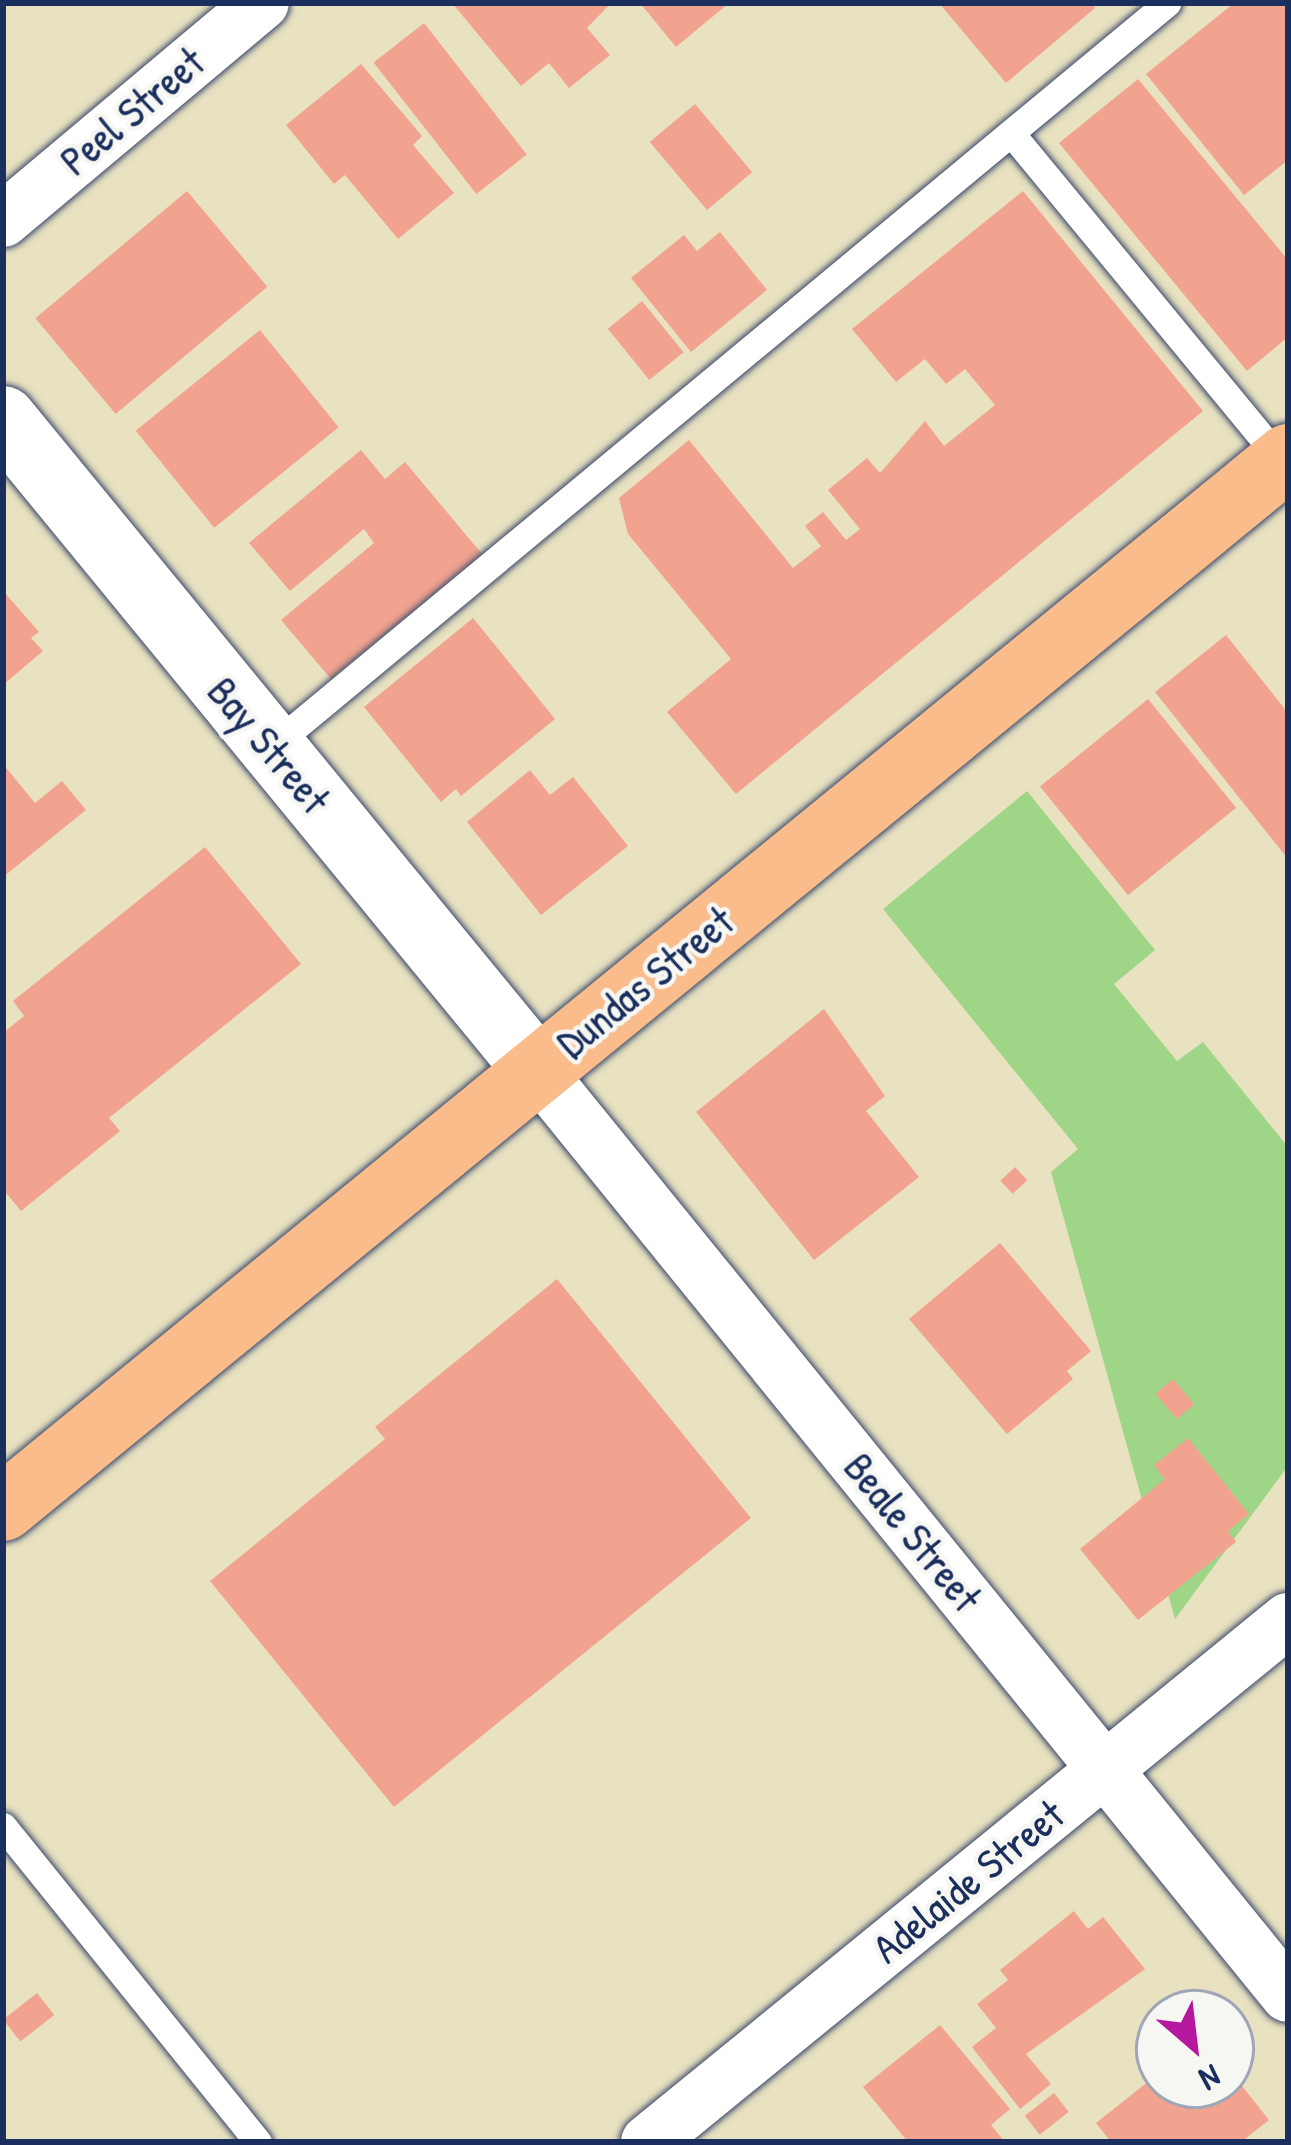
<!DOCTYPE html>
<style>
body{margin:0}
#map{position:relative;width:1291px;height:2145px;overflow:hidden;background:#e9e2c1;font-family:"Patrick Hand",sans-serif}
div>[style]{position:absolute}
.green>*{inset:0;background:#9fd586}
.building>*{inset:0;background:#f1a38f;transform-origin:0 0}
.roads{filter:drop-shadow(0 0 3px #3a4a6d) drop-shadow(0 0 3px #3a4a6d)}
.service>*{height:27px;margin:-13.5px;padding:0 13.5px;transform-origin:13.5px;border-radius:13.5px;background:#fff}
.minor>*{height:54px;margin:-27px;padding:0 27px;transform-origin:27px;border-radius:27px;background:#fff}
.tertiary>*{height:66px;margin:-33px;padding:0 33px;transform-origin:33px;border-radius:33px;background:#fff}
.primary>*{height:66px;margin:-33px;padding:0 33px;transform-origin:33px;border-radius:33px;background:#f9bc8a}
span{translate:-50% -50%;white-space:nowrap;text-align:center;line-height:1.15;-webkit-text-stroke:9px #f6f6f2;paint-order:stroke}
.street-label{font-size:42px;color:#1b2f5e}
.frame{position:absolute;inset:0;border:6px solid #1b2f5e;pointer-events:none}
.north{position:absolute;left:1135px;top:1989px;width:120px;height:120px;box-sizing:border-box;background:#f6f6f2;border:3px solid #9ea6b7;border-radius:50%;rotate:152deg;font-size:33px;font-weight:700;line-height:48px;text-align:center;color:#1b2f5e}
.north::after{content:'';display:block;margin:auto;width:42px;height:54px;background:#b5179e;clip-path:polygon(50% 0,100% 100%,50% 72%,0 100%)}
</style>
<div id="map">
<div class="green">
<div style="clip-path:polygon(1027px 791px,1155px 950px,1114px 984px,1177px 1061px,1203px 1042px,1288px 1147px,1288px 1466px,1175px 1619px,1051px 1172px,1078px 1149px,883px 909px)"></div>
</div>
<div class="building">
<div style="clip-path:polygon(452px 3px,611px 3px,587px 28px,610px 55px,569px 88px,549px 63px,521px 86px)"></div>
<div style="clip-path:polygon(640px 3px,729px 3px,676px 47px)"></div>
<div style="clip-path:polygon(939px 3px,1091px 3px,1095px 8px,1006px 83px)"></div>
<div style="clip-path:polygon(1234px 3px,1288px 3px,1288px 160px,1244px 195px,1146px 74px)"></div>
<div style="left:424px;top:23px;width:167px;height:64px;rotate:52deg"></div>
<div style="clip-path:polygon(361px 64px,422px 136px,413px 145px,454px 193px,398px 239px,345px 175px,334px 184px,286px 125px)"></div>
<div style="clip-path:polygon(1138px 79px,1288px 260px,1288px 337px,1247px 371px,1059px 143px)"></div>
<div style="left:695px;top:104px;width:89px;height:59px;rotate:50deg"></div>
<div style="left:187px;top:191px;width:125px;height:198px;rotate:50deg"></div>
<div style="clip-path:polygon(1023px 191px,1203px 411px,736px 794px,667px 712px,731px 659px,628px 534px,619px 498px,689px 440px,793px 568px,821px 546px,805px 526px,823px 512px,846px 540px,860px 529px,828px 490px,867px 458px,880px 473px,925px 421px,944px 446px,995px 405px,965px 369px,946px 384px,925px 359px,896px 382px,852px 329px)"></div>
<div style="clip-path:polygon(720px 232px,767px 290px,691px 352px,631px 278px,684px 235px,697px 251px)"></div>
<div style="left:642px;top:301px;width:66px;height:44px;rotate:51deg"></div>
<div style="left:260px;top:330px;width:125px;height:160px;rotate:51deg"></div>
<div style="clip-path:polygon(361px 450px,385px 479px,405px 462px,482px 554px,331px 679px,281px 620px,374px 543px,364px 529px,290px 591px,249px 543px)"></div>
<div style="clip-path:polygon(5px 593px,39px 632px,31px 638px,43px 651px,3px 685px)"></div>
<div style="clip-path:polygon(473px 618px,555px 719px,461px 796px,456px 789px,441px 802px,364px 707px)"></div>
<div style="clip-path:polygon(1226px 635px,1288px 713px,1288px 859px,1155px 692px)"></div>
<div style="left:1148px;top:699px;width:140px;height:139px;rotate:51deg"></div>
<div style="clip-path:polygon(3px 764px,35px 803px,62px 781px,86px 810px,3px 877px)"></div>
<div style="clip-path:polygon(530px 770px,550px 795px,573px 777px,628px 846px,541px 915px,467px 822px)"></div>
<div style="clip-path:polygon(205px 847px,301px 964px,109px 1118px,120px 1131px,21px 1211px,3px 1189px,3px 1033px,24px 1016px,13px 1001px)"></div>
<div style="clip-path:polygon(824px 1009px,885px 1096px,866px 1111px,919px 1177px,814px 1260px,696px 1112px)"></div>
<div style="left:1015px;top:1167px;width:18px;height:20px;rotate:47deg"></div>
<div style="clip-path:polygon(1000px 1243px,1091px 1351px,1067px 1371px,1073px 1379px,1007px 1434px,909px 1319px)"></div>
<div style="clip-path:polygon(557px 1279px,751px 1518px,394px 1807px,210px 1581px,385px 1439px,375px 1427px)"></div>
<div style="left:1173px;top:1379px;width:33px;height:23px;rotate:50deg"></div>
<div style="clip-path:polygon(1188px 1438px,1249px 1514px,1228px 1531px,1236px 1542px,1138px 1620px,1080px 1549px,1165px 1479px,1154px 1465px)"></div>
<div style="clip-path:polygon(1074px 1911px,1088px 1929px,1103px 1917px,1145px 1969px,1026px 2054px,1051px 2084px,1020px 2109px,972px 2047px,996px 2028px,977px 2004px,1008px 1980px,1000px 1970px)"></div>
<div style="left:37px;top:1993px;width:28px;height:43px;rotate:52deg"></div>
<div style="clip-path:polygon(940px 2025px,1010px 2109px,991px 2125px,1005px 2142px,908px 2142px,863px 2087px)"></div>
<div style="clip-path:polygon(1231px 2072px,1269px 2120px,1241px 2142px,1111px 2142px,1096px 2123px,1159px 2073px,1159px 2085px,1231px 2085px)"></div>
<div style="left:1054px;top:2093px;width:24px;height:37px;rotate:52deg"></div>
</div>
<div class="roads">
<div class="service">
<div style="left:1011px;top:133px;width:426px;rotate:50.5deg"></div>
<div style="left:271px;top:747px;width:1165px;rotate:-39.7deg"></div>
<div style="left:3px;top:1826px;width:406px;rotate:51.1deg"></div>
</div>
<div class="minor">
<div style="left:3px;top:220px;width:338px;rotate:-40deg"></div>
<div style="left:537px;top:1070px;width:1191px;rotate:50.93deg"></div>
<div style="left:648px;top:2142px;width:826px;rotate:-39.2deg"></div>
</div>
<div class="tertiary">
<div style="left:3px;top:419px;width:842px;rotate:50.64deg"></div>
</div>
<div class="primary">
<div style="left:3px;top:1508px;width:1660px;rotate:-39.28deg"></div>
</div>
</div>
<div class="street-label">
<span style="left:132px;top:111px;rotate:-40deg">Peel Street</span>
<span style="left:269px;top:745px;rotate:50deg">Bay Street</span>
<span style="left:645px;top:982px;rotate:-39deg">Dundas Street</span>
<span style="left:913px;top:1532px;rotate:51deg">Beale Street</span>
<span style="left:968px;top:1881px;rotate:-39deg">Adelaide Street</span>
</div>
<div class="frame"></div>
<div class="north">N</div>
</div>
